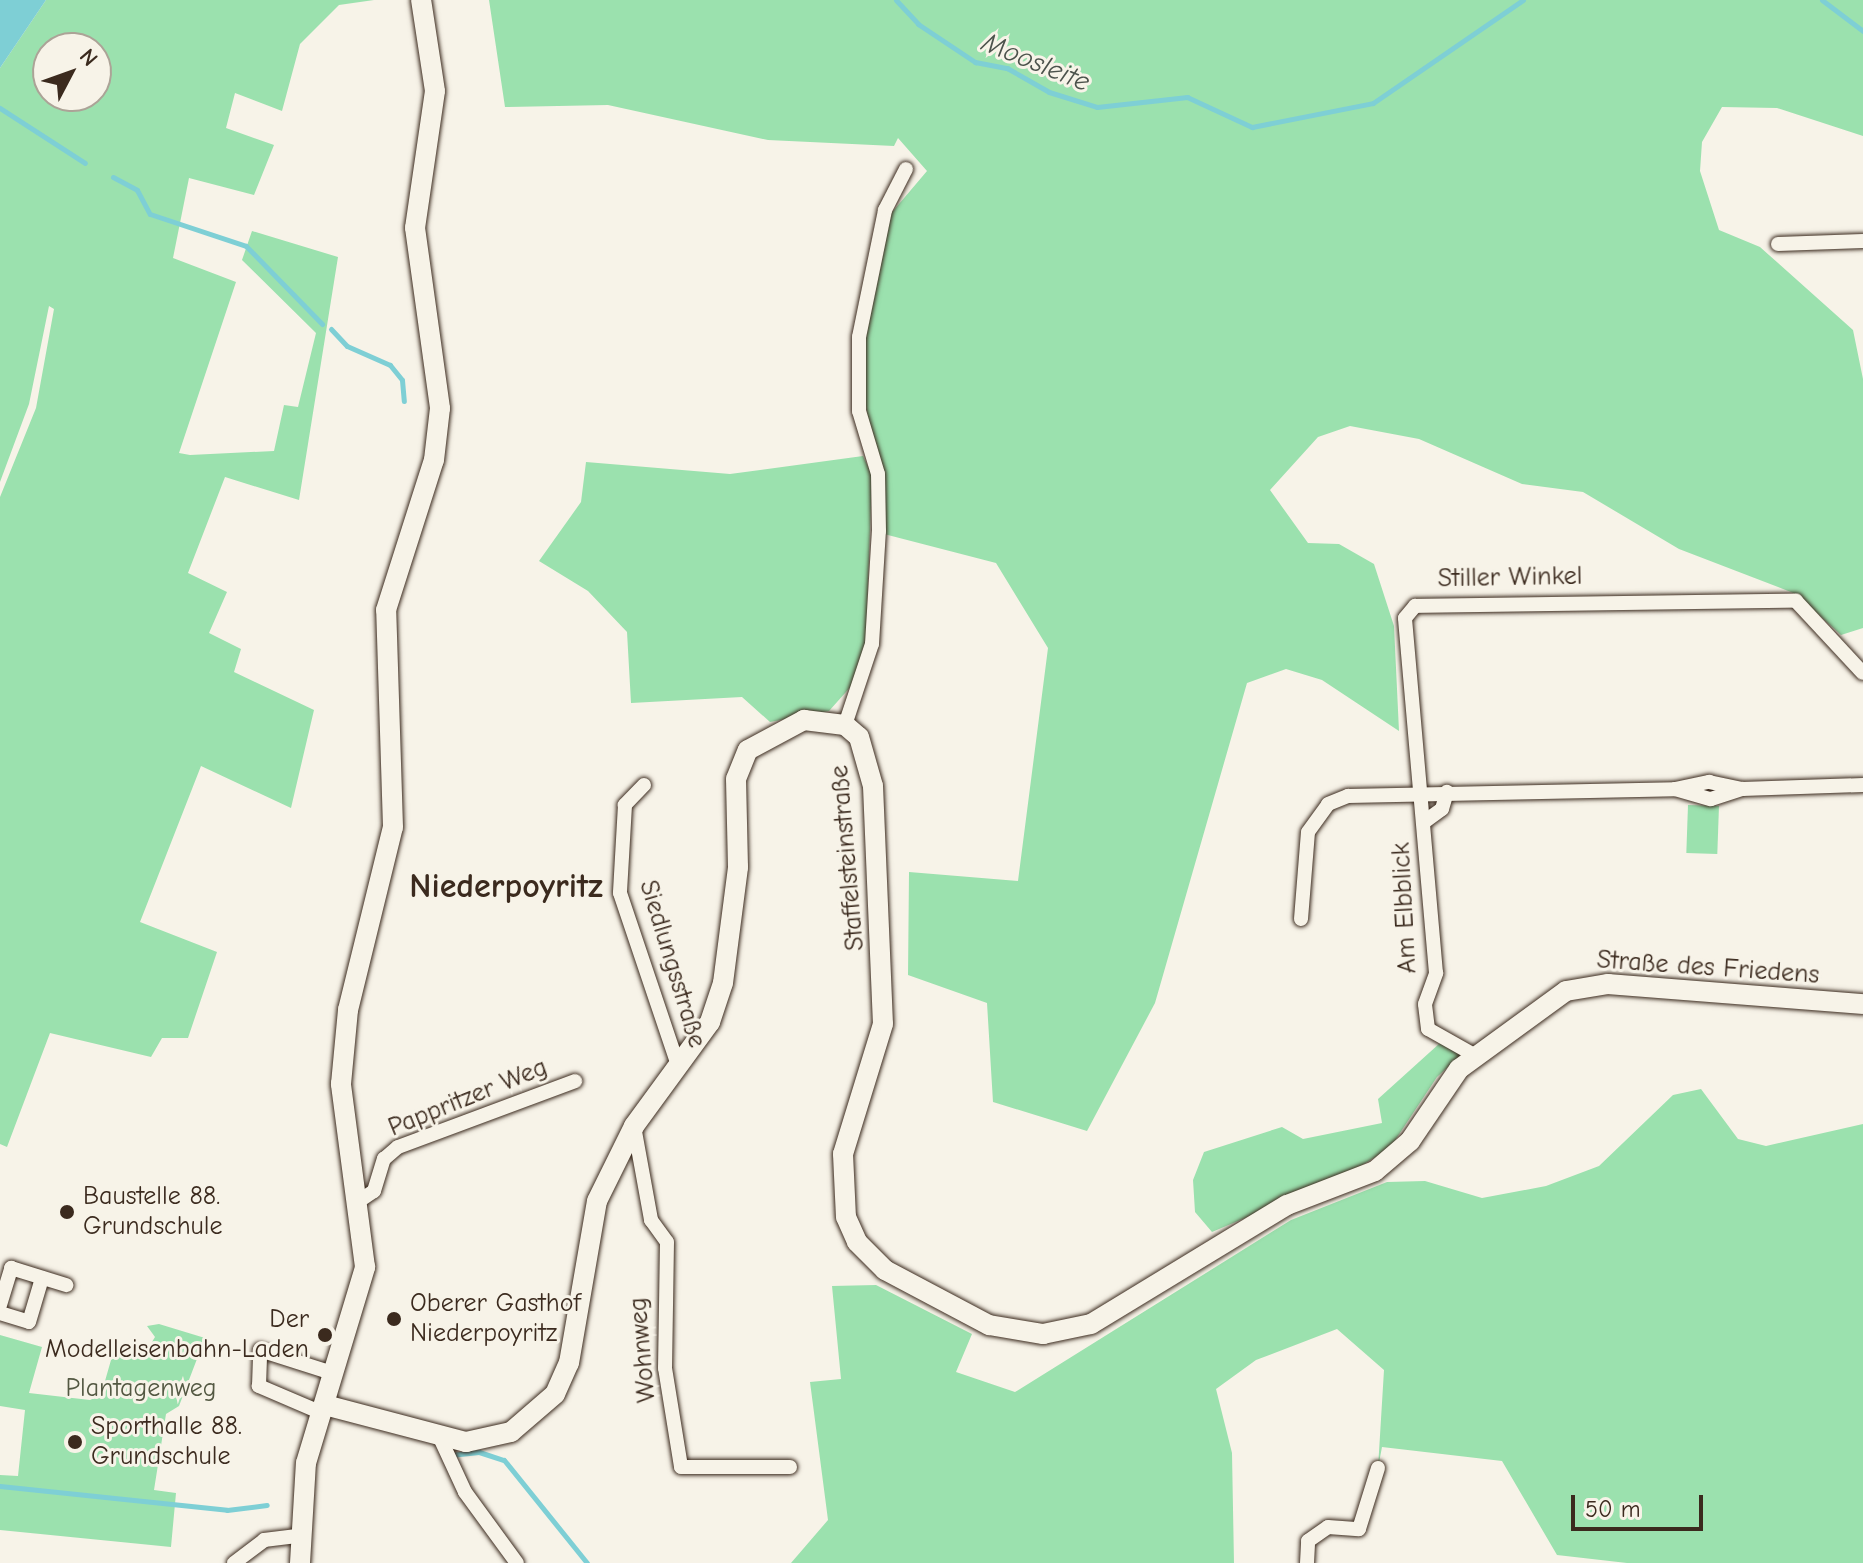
<!DOCTYPE html>
<meta charset="utf-8">
<style>
body{margin:0}
#map{position:relative;width:1863px;height:1563px;overflow:hidden;background:#f7f3e8;font-family:"Comic Neue",sans-serif}
div>[style]{position:absolute}
.green>*{inset:0;background:#9be1ae;transform-origin:0 0}
.water>*{inset:0;background:#7ecfd5}
.stream>*{height:5px;margin:-2.5px;padding:0 2.5px;transform-origin:2.5px;border-radius:2.5px;background:#7ecfd5}
.roads{filter:drop-shadow(0 0 2px #3b2a1e) drop-shadow(0 0 2px #3b2a1e)}
.street>*{height:14px;margin:-7px;padding:0 7px;transform-origin:7px;border-radius:7px;background:#f7f3e8}
.secondary>*{height:20px;margin:-10px;padding:0 10px;transform-origin:10px;border-radius:10px;background:#f7f3e8}
.dots>*{width:22px;height:22px;translate:-50% -50%;box-sizing:border-box;border:4px solid #f7f3e8;border-radius:50%}
span{translate:-50% -50%;white-space:nowrap;text-align:center;line-height:1.15;-webkit-text-stroke:6px #f7f3e8;paint-order:stroke}
.street-label{font-size:26px;color:#3b2a1e}
.poi-label{font-size:26px;color:#3b2a1e}
.left{translate:0 -50%;text-align:left}
.right{translate:-100% -50%;text-align:right}
.park-label{font-size:26px;color:#535842}
.water-label{font-size:28px;color:#4c534c;font-style:italic}
.district-label{font-size:34px;color:#3b2a1e;font-weight:700}
.north{position:absolute;left:32px;top:32px;width:80px;height:80px;box-sizing:border-box;background:#f7f3e8;border:2px solid #aca397;border-radius:50%;rotate:49deg;font-size:22px;font-weight:700;line-height:32px;text-align:center;color:#3b2a1e}
.north::after{content:'';display:block;margin:auto;width:28px;height:36px;background:#3b2a1e;clip-path:polygon(50% 0,100% 100%,50% 72%,0 100%)}
.scale{position:absolute;left:1571px;top:1495px;width:132px;height:36px;box-sizing:border-box;border:4px solid #3b2a1e;border-top:0;padding-left:10px;font-size:24px;line-height:28px;white-space:nowrap;color:#3b2a1e;-webkit-text-stroke:6px #f7f3e8;paint-order:stroke}
</style>
<div id="map">
<div class="green">
<div style="clip-path:polygon(evenodd,46px 0,374px 0,339px 5px,300px 44px,282px 111px,235px 93px,226px 128px,274px 145px,254px 195px,189px 178px,173px 258px,236px 282px,179px 453px,190px 455px,274px 451px,284px 405px,298px 407px,316px 333px,242px 260px,252px 231px,338px 257px,299px 500px,225px 477px,188px 573px,227px 592px,209px 633px,241px 649px,234px 672px,314px 710px,291px 808px,201px 766px,140px 922px,217px 952px,188px 1038px,162px 1038px,151px 1057px,50px 1033px,7px 1147px,0 1144px,0 497px,36px 408px,54px 309px,49px 306px,29px 404px,0 482px,0 68px,46px 0,48px 48px,96px 48px,96px 96px,48px 96px,48px 48px)"></div>
<div style="clip-path:polygon(489px 0,1863px 0,1863px 136px,1777px 108px,1722px 107px,1702px 142px,1700px 171px,1719px 230px,1760px 247px,1853px 330px,1863px 379px,1863px 628px,1841px 635px,1796px 594px,1679px 549px,1583px 492px,1522px 484px,1419px 439px,1350px 426px,1318px 437px,1270px 490px,1308px 543px,1339px 544px,1374px 564px,1394px 626px,1399px 731px,1322px 680px,1286px 669px,1247px 683px,1155px 1003px,1087px 1131px,993px 1102px,987px 1003px,908px 975px,909px 872px,1018px 881px,1048px 648px,996px 563px,884px 534px,862px 376px,871px 292px,888px 217px,927px 171px,898px 138px,894px 146px,768px 140px,608px 105px,505px 107px)"></div>
<div style="clip-path:polygon(863px 456px,872px 475px,866px 642px,854px 683px,829px 711px,770px 722px,742px 697px,631px 703px,627px 632px,588px 591px,539px 561px,581px 502px,586px 462px,730px 474px)"></div>
<div style="left:1688px;top:805px;width:31px;height:48px;rotate:2deg"></div>
<div style="clip-path:polygon(1440px 1043px,1462px 1054px,1437px 1077px,1390px 1148px,1346px 1175px,1212px 1232px,1195px 1212px,1193px 1180px,1204px 1152px,1282px 1127px,1303px 1139px,1382px 1123px,1378px 1099px)"></div>
<div style="clip-path:polygon(1701px 1089px,1738px 1139px,1766px 1146px,1863px 1124px,1863px 1563px,1627px 1563px,1557px 1555px,1502px 1461px,1382px 1447px,1378px 1468px,1384px 1370px,1337px 1329px,1256px 1360px,1216px 1389px,1232px 1453px,1234px 1563px,791px 1563px,828px 1520px,810px 1382px,841px 1379px,832px 1286px,876px 1285px,972px 1334px,956px 1372px,1015px 1392px,1291px 1220px,1387px 1182px,1425px 1181px,1482px 1198px,1546px 1186px,1599px 1166px,1673px 1095px)"></div>
<div style="clip-path:polygon(159px 1324px,205px 1338px,179px 1406px,166px 1414px,154px 1490px,176px 1493px,171px 1547px,0 1530px,0 1475px,18px 1476px,25px 1410px,0 1406px,0 1335px,42px 1347px,29px 1393px,90px 1400px,101px 1395px,115px 1346px,144px 1355px,155px 1337px,147px 1326px)"></div>
</div>
<div class="water">
<div style="clip-path:polygon(0 0,46px 0,0 68px)"></div>
</div>
<div class="stream">
<div style="left:896px;top:0;width:33px;rotate:47deg"></div>
<div style="left:918px;top:24px;width:69px;rotate:33.7deg"></div>
<div style="left:975px;top:62px;width:33px;rotate:11deg"></div>
<div style="left:1007px;top:68px;width:48px;rotate:29.7deg"></div>
<div style="left:1049px;top:92px;width:50px;rotate:17.4deg"></div>
<div style="left:1097px;top:107px;width:91px;rotate:-6.3deg"></div>
<div style="left:1187px;top:97px;width:72px;rotate:24.8deg"></div>
<div style="left:1252px;top:127px;width:123px;rotate:-11.2deg"></div>
<div style="left:1373px;top:103px;width:182px;rotate:-34.5deg"></div>
<div style="left:1822px;top:0;width:51px;rotate:37.1deg"></div>
<div style="left:0;top:108px;width:101px;rotate:32.9deg"></div>
<div style="left:113px;top:177px;width:27px;rotate:28deg"></div>
<div style="left:137px;top:190px;width:27px;rotate:62deg"></div>
<div style="left:150px;top:214px;width:101px;rotate:18.4deg"></div>
<div style="left:246px;top:246px;width:109px;rotate:45.7deg"></div>
<div style="left:331px;top:329px;width:23px;rotate:47deg"></div>
<div style="left:347px;top:346px;width:47px;rotate:23.8deg"></div>
<div style="left:390px;top:365px;width:19px;rotate:51deg"></div>
<div style="left:402px;top:380px;width:21px;rotate:85deg"></div>
<div style="left:450px;top:1455px;width:29px;rotate:-6deg"></div>
<div style="left:479px;top:1452px;width:26px;rotate:18deg"></div>
<div style="left:504px;top:1460px;width:132px;rotate:51.1deg"></div>
<div style="left:0;top:1486px;width:228px;rotate:6deg"></div>
<div style="left:227px;top:1510px;width:40px;rotate:-7.1deg"></div>
</div>
<div class="roads">
<div class="street">
<div style="left:1778px;top:244px;width:85px;rotate:-2deg"></div>
<div style="left:845px;top:725px;width:85px;rotate:-71.6deg"></div>
<div style="left:872px;top:644px;width:113px;rotate:-86.5deg"></div>
<div style="left:879px;top:531px;width:57px;rotate:-91deg"></div>
<div style="left:878px;top:474px;width:66px;rotate:-106.8deg"></div>
<div style="left:859px;top:411px;width:74px;rotate:-90deg"></div>
<div style="left:859px;top:337px;width:130px;rotate:-78.4deg"></div>
<div style="left:885px;top:210px;width:46px;rotate:-62.9deg"></div>
<div style="left:644px;top:785px;width:28px;rotate:134deg"></div>
<div style="left:625px;top:805px;width:88px;rotate:93.3deg"></div>
<div style="left:620px;top:893px;width:185px;rotate:71.4deg"></div>
<div style="left:1675px;top:789px;width:37px;rotate:16deg"></div>
<div style="left:1711px;top:799px;width:33px;rotate:-18deg"></div>
<div style="left:1424px;top:822px;width:22px;rotate:-36deg"></div>
<div style="left:1442px;top:809px;width:18px;rotate:-74deg"></div>
<div style="left:1301px;top:919px;width:87px;rotate:-85.4deg"></div>
<div style="left:1308px;top:832px;width:34px;rotate:-54deg"></div>
<div style="left:1328px;top:804px;width:22px;rotate:-22deg"></div>
<div style="left:1348px;top:796px;width:327px;rotate:-1.2deg"></div>
<div style="left:1675px;top:789px;width:35px;rotate:-12deg"></div>
<div style="left:1709px;top:782px;width:34px;rotate:12deg"></div>
<div style="left:1742px;top:789px;width:121px;rotate:-1.9deg"></div>
<div style="left:1476px;top:1056px;width:55px;rotate:-150.6deg"></div>
<div style="left:1428px;top:1029px;width:25px;rotate:-97deg"></div>
<div style="left:1425px;top:1004px;width:33px;rotate:-70deg"></div>
<div style="left:1436px;top:973px;width:356px;rotate:-95deg"></div>
<div style="left:1405px;top:618px;width:16px;rotate:-50deg"></div>
<div style="left:1415px;top:606px;width:381px;rotate:-0.8deg"></div>
<div style="left:1796px;top:601px;width:98px;rotate:47.1deg"></div>
<div style="left:634px;top:1126px;width:96px;rotate:79.7deg"></div>
<div style="left:651px;top:1220px;width:27px;rotate:54deg"></div>
<div style="left:667px;top:1242px;width:126px;rotate:90.9deg"></div>
<div style="left:665px;top:1368px;width:100px;rotate:80.8deg"></div>
<div style="left:681px;top:1467px;width:109px"></div>
<div style="left:359px;top:1201px;width:18px;rotate:-34deg"></div>
<div style="left:374px;top:1191px;width:34px;rotate:-73deg"></div>
<div style="left:384px;top:1159px;width:18px;rotate:-41deg"></div>
<div style="left:398px;top:1147px;width:189px;rotate:-20.4deg"></div>
<div style="left:0;top:1305px;width:39px;rotate:-73deg"></div>
<div style="left:11px;top:1268px;width:58px;rotate:17.2deg"></div>
<div style="left:0;top:1313px;width:30px;rotate:17deg"></div>
<div style="left:29px;top:1322px;width:46px;rotate:-73.5deg"></div>
<div style="left:322px;top:1413px;width:69px;rotate:-156.8deg"></div>
<div style="left:259px;top:1386px;width:36px;rotate:-88deg"></div>
<div style="left:260px;top:1350px;width:79px;rotate:17.7deg"></div>
<div style="left:441px;top:1440px;width:57px;rotate:65.2deg"></div>
<div style="left:465px;top:1492px;width:88px;rotate:53.8deg"></div>
<div style="left:234px;top:1563px;width:38px;rotate:-37deg"></div>
<div style="left:264px;top:1540px;width:35px;rotate:-7deg"></div>
<div style="left:1307px;top:1563px;width:22px;rotate:-87deg"></div>
<div style="left:1308px;top:1541px;width:24px;rotate:-35deg"></div>
<div style="left:1328px;top:1527px;width:31px;rotate:4deg"></div>
<div style="left:1359px;top:1529px;width:64px;rotate:-72.7deg"></div>
</div>
<div class="secondary">
<div style="left:325px;top:1405px;width:146px;rotate:14.7deg"></div>
<div style="left:466px;top:1442px;width:46px;rotate:-12.5deg"></div>
<div style="left:511px;top:1432px;width:58px;rotate:-40.8deg"></div>
<div style="left:555px;top:1394px;width:34px;rotate:-66deg"></div>
<div style="left:569px;top:1363px;width:164px;rotate:-80.2deg"></div>
<div style="left:597px;top:1201px;width:84px;rotate:-63.7deg"></div>
<div style="left:634px;top:1126px;width:129px;rotate:-53.8deg"></div>
<div style="left:710px;top:1022px;width:41px;rotate:-71.6deg"></div>
<div style="left:723px;top:983px;width:117px;rotate:-82.6deg"></div>
<div style="left:738px;top:867px;width:88px;rotate:-91.3deg"></div>
<div style="left:736px;top:779px;width:31px;rotate:-68deg"></div>
<div style="left:748px;top:750px;width:64px;rotate:-28.2deg"></div>
<div style="left:804px;top:720px;width:41px;rotate:7deg"></div>
<div style="left:845px;top:725px;width:18px;rotate:41deg"></div>
<div style="left:859px;top:737px;width:51px;rotate:74.1deg"></div>
<div style="left:873px;top:786px;width:238px;rotate:87.6deg"></div>
<div style="left:883px;top:1024px;width:136px;rotate:107.1deg"></div>
<div style="left:843px;top:1154px;width:63px;rotate:87.3deg"></div>
<div style="left:846px;top:1217px;width:27px;rotate:66deg"></div>
<div style="left:857px;top:1242px;width:40px;rotate:45deg"></div>
<div style="left:885px;top:1270px;width:118px;rotate:27.9deg"></div>
<div style="left:989px;top:1325px;width:55px;rotate:9.5deg"></div>
<div style="left:1043px;top:1334px;width:49px;rotate:-11.8deg"></div>
<div style="left:1091px;top:1324px;width:229px;rotate:-31.3deg"></div>
<div style="left:1287px;top:1205px;width:94px;rotate:-21.1deg"></div>
<div style="left:1375px;top:1171px;width:46px;rotate:-40.6deg"></div>
<div style="left:1410px;top:1141px;width:87px;rotate:-55.8deg"></div>
<div style="left:1459px;top:1069px;width:132px;rotate:-36.1deg"></div>
<div style="left:1566px;top:991px;width:43px;rotate:-9.5deg"></div>
<div style="left:1608px;top:984px;width:256px;rotate:4.5deg"></div>
<div style="left:300px;top:1563px;width:100px;rotate:-86.6deg"></div>
<div style="left:306px;top:1463px;width:205px;rotate:-73.2deg"></div>
<div style="left:365px;top:1267px;width:185px;rotate:-97.5deg"></div>
<div style="left:341px;top:1084px;width:74px;rotate:-84.6deg"></div>
<div style="left:348px;top:1010px;width:188px;rotate:-76.2deg"></div>
<div style="left:393px;top:827px;width:217px;rotate:-91.8deg"></div>
<div style="left:386px;top:610px;width:157px;rotate:-72.3deg"></div>
<div style="left:434px;top:460px;width:52px;rotate:-83.4deg"></div>
<div style="left:440px;top:408px;width:182px;rotate:-97.9deg"></div>
<div style="left:415px;top:228px;width:138px;rotate:-81.7deg"></div>
<div style="left:435px;top:91px;width:92px;rotate:-98.7deg"></div>
</div>
</div>
<div class="dots">
<div style="left:67px;top:1212px;background:#3b2a1e"></div>
<div style="left:394px;top:1319px;background:#3b2a1e"></div>
<div style="left:325px;top:1335px;background:#3b2a1e"></div>
<div style="left:75px;top:1442px;background:#3b2a1e"></div>
</div>
<div class="street-label">
<span style="left:1510px;top:578px;rotate:-1deg">Stiller Winkel</span>
<span style="left:848px;top:858px;rotate:-95deg">Staffelsteinstraße</span>
<span style="left:1405px;top:908px;rotate:-93deg">Am Elbblick</span>
<span style="left:672px;top:964px;rotate:73deg">Siedlungsstraße</span>
<span style="left:1708px;top:968px;rotate:4deg">Straße des Friedens</span>
<span style="left:468px;top:1098px;rotate:-22deg">Pappritzer Weg</span>
<span style="left:643px;top:1350px;rotate:-95deg">Wohnweg</span>
</div>
<div class="poi-label">
<span class="left" style="left:83px;top:1212px">Baustelle 88.<br>Grundschule</span>
<span class="left" style="left:410px;top:1319px">Oberer Gasthof<br>Niederpoyritz</span>
<span class="right" style="left:309px;top:1335px">Der<br>Modelleisenbahn-Laden</span>
<span class="left" style="left:91px;top:1442px">Sporthalle 88.<br>Grundschule</span>
</div>
<div class="park-label">
<span style="left:141px;top:1389px">Plantagenweg</span>
</div>
<div class="water-label">
<span style="left:1036px;top:62px;rotate:22deg">Moosleite</span>
</div>
<div class="district-label">
<span style="left:506px;top:887px">Niederpoyritz</span>
</div>
<div class="north">N</div>
<div class="scale">50 m</div>
</div>
